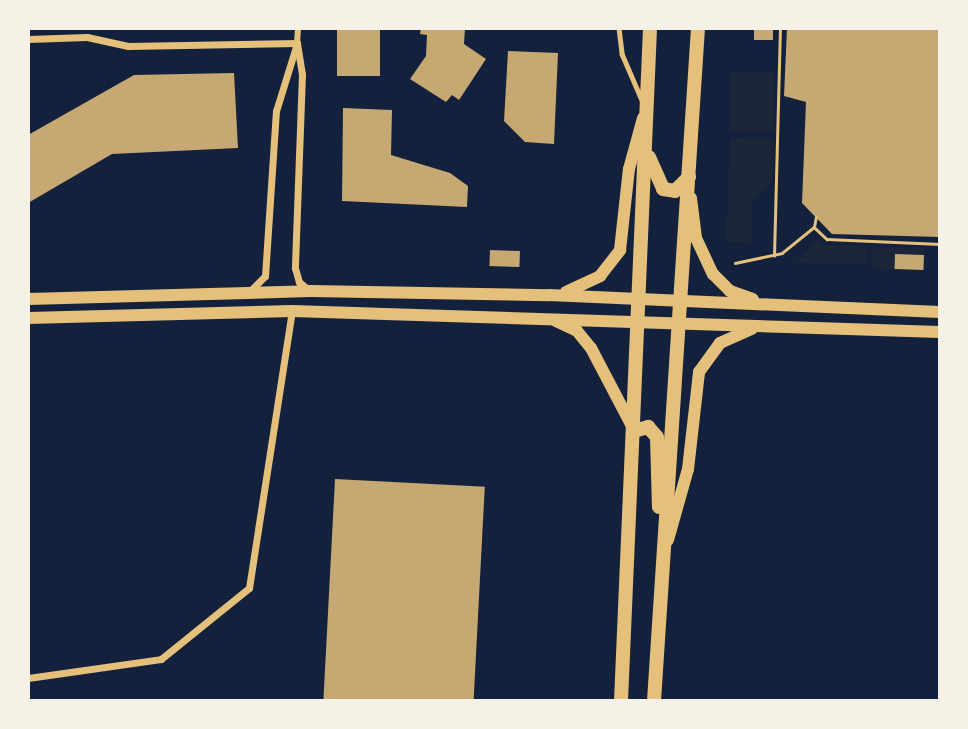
<!DOCTYPE html>
<style>
body{margin:0}
#map{position:relative;width:968px;height:729px;overflow:hidden;background:#14213d;font-family:Spectral,serif}
div>[style]{position:absolute}
.green>*{inset:0;background:#1d2539;transform-origin:0 0}
.building>*{inset:0;background:#c6a872;transform-origin:0 0}
.path>*{height:2.5px;margin:-1.25px;padding:0 1.25px;transform-origin:1.25px;border-radius:1.25px;background:#e5c07b}
.service>*{height:4.5px;margin:-2.25px;padding:0 2.25px;transform-origin:2.25px;border-radius:2.25px;background:#e5c07b}
.pedestrian>*{height:6px;margin:-3px;padding:0 3px;transform-origin:3px;border-radius:3px;background:#e5c07b}
.minor>*{height:7px;margin:-3.5px;padding:0 3.5px;transform-origin:3.5px;border-radius:3.5px;background:#e5c07b}
.secondary>*{height:12px;margin:-6px;padding:0 6px;transform-origin:6px;border-radius:6px;background:#e5c07b}
.trunk>*{height:14px;margin:-7px;padding:0 7px;transform-origin:7px;border-radius:7px;background:#e5c07b}
span{translate:-50% -50%;white-space:nowrap;text-align:center;line-height:1.15;-webkit-text-stroke:7px #f6f1e7;paint-order:stroke}
.frame{position:absolute;inset:0;border:30px solid #f6f1e7;pointer-events:none}
</style>
<div id="map">
<div class="green">
<div style="left:731px;top:72px;width:44px;height:59px;rotate:1deg"></div>
<div style="clip-path:polygon(730px 138px,774px 139px,772px 182px,753px 200px,751px 243px,726px 242px)"></div>
<div style="clip-path:polygon(817px 240px,823px 245px,867px 246px,866px 265px,796px 263px)"></div>
<div style="clip-path:polygon(872px 247px,924px 248px,924px 255px,895px 254px,894px 269px,883px 269px,872px 265px)"></div>
</div>
<div class="building">
<div style="left:337px;top:28px;width:43px;height:48px"></div>
<div style="clip-path:polygon(421px 28px,465px 28px,464px 44px,486px 59px,459px 100px,452px 95px,446px 102px,410px 79px,426px 56px,427px 35px,420px 34px)"></div>
<div style="left:754px;top:28px;width:19px;height:12px"></div>
<div style="clip-path:polygon(787px 28px,940px 28px,940px 237px,832px 234px,802px 203px,806px 102px,784px 96px)"></div>
<div style="clip-path:polygon(508px 51px,558px 53px,554px 144px,525px 142px,504px 121px)"></div>
<div style="clip-path:polygon(234px 73px,238px 148px,112px 154px,28px 203px,28px 135px,134px 75px)"></div>
<div style="clip-path:polygon(343px 108px,392px 110px,391px 155px,450px 173px,468px 186px,467px 207px,342px 201px)"></div>
<div style="left:490px;top:250px;width:30px;height:16px;rotate:2deg"></div>
<div style="left:895px;top:254px;width:29px;height:15px;rotate:2deg"></div>
<div style="left:335px;top:479px;width:150px;height:222px;rotate:3deg"></div>
</div>
<div class="path">
<div style="left:814px;top:227px;width:10px;rotate:-79deg"></div>
<div style="left:774px;top:256px;width:228px;rotate:-88.5deg"></div>
<div style="left:735px;top:263px;width:48px;rotate:-12deg"></div>
<div style="left:782px;top:253px;width:41px;rotate:-39.1deg"></div>
<div style="left:814px;top:227px;width:18px;rotate:43deg"></div>
<div style="left:827px;top:239px;width:113px;rotate:2.5deg"></div>
</div>
<div class="service">
<div style="left:619px;top:28px;width:26px;rotate:83deg"></div>
<div style="left:622px;top:54px;width:50px;rotate:66.5deg"></div>
</div>
<div class="pedestrian">
<div style="left:297px;top:43px;width:15px;rotate:-86deg"></div>
</div>
<div class="minor">
<div style="left:28px;top:39px;width:59px;rotate:-1.9deg"></div>
<div style="left:87px;top:37px;width:42px;rotate:12.4deg"></div>
<div style="left:128px;top:46px;width:169px;rotate:-1deg"></div>
<div style="left:252px;top:289px;width:18px;rotate:-45deg"></div>
<div style="left:265px;top:276px;width:165px;rotate:-86.2deg"></div>
<div style="left:276px;top:111px;width:71px;rotate:-72.8deg"></div>
<div style="left:297px;top:43px;width:31px;rotate:81deg"></div>
<div style="left:302px;top:74px;width:194px;rotate:92.1deg"></div>
<div style="left:295px;top:268px;width:15px;rotate:74deg"></div>
<div style="left:299px;top:282px;width:13px;rotate:39deg"></div>
<div style="left:28px;top:678px;width:134px;rotate:-8.1deg"></div>
<div style="left:161px;top:659px;width:113px;rotate:-38.9deg"></div>
<div style="left:249px;top:588px;width:280px;rotate:-81.2deg"></div>
</div>
<div class="secondary">
<div style="left:691px;top:198px;width:40px;rotate:82.9deg"></div>
<div style="left:696px;top:238px;width:40px;rotate:65deg"></div>
<div style="left:713px;top:274px;width:24px;rotate:45deg"></div>
<div style="left:730px;top:291px;width:24px;rotate:19deg"></div>
<div style="left:566px;top:292px;width:38px;rotate:-25deg"></div>
<div style="left:600px;top:276px;width:33px;rotate:-52deg"></div>
<div style="left:620px;top:250px;width:81px;rotate:-83.7deg"></div>
<div style="left:629px;top:169px;width:53px;rotate:-74.6deg"></div>
<div style="left:28px;top:299px;width:282px;rotate:-1.6deg"></div>
<div style="left:310px;top:291px;width:239px;rotate:1deg"></div>
<div style="left:549px;top:295px;width:391px;rotate:2.5deg"></div>
<div style="left:28px;top:318px;width:264px;rotate:-1.5deg"></div>
<div style="left:292px;top:311px;width:648px;rotate:1.86deg"></div>
<div style="left:556px;top:321px;width:23px;rotate:25deg"></div>
<div style="left:577px;top:331px;width:22px;rotate:51deg"></div>
<div style="left:591px;top:348px;width:90px;rotate:62.3deg"></div>
<div style="left:668px;top:540px;width:74px;rotate:-74.3deg"></div>
<div style="left:688px;top:469px;width:98px;rotate:-83.5deg"></div>
<div style="left:699px;top:372px;width:36px;rotate:-54deg"></div>
<div style="left:720px;top:343px;width:35px;rotate:-24deg"></div>
</div>
<div class="trunk">
<div style="left:649px;top:157px;width:35px;rotate:66deg"></div>
<div style="left:663px;top:189px;width:12px;rotate:9deg"></div>
<div style="left:675px;top:191px;width:20px;rotate:-45deg"></div>
<div style="left:634px;top:431px;width:15px;rotate:-16deg"></div>
<div style="left:648px;top:427px;width:13px;rotate:48deg"></div>
<div style="left:657px;top:437px;width:70px;rotate:88.4deg"></div>
<div style="left:621px;top:701px;width:674px;rotate:-87.53deg"></div>
<div style="left:654px;top:701px;width:674px;rotate:-86.26deg"></div>
</div>
<div class="frame"></div>
</div>
